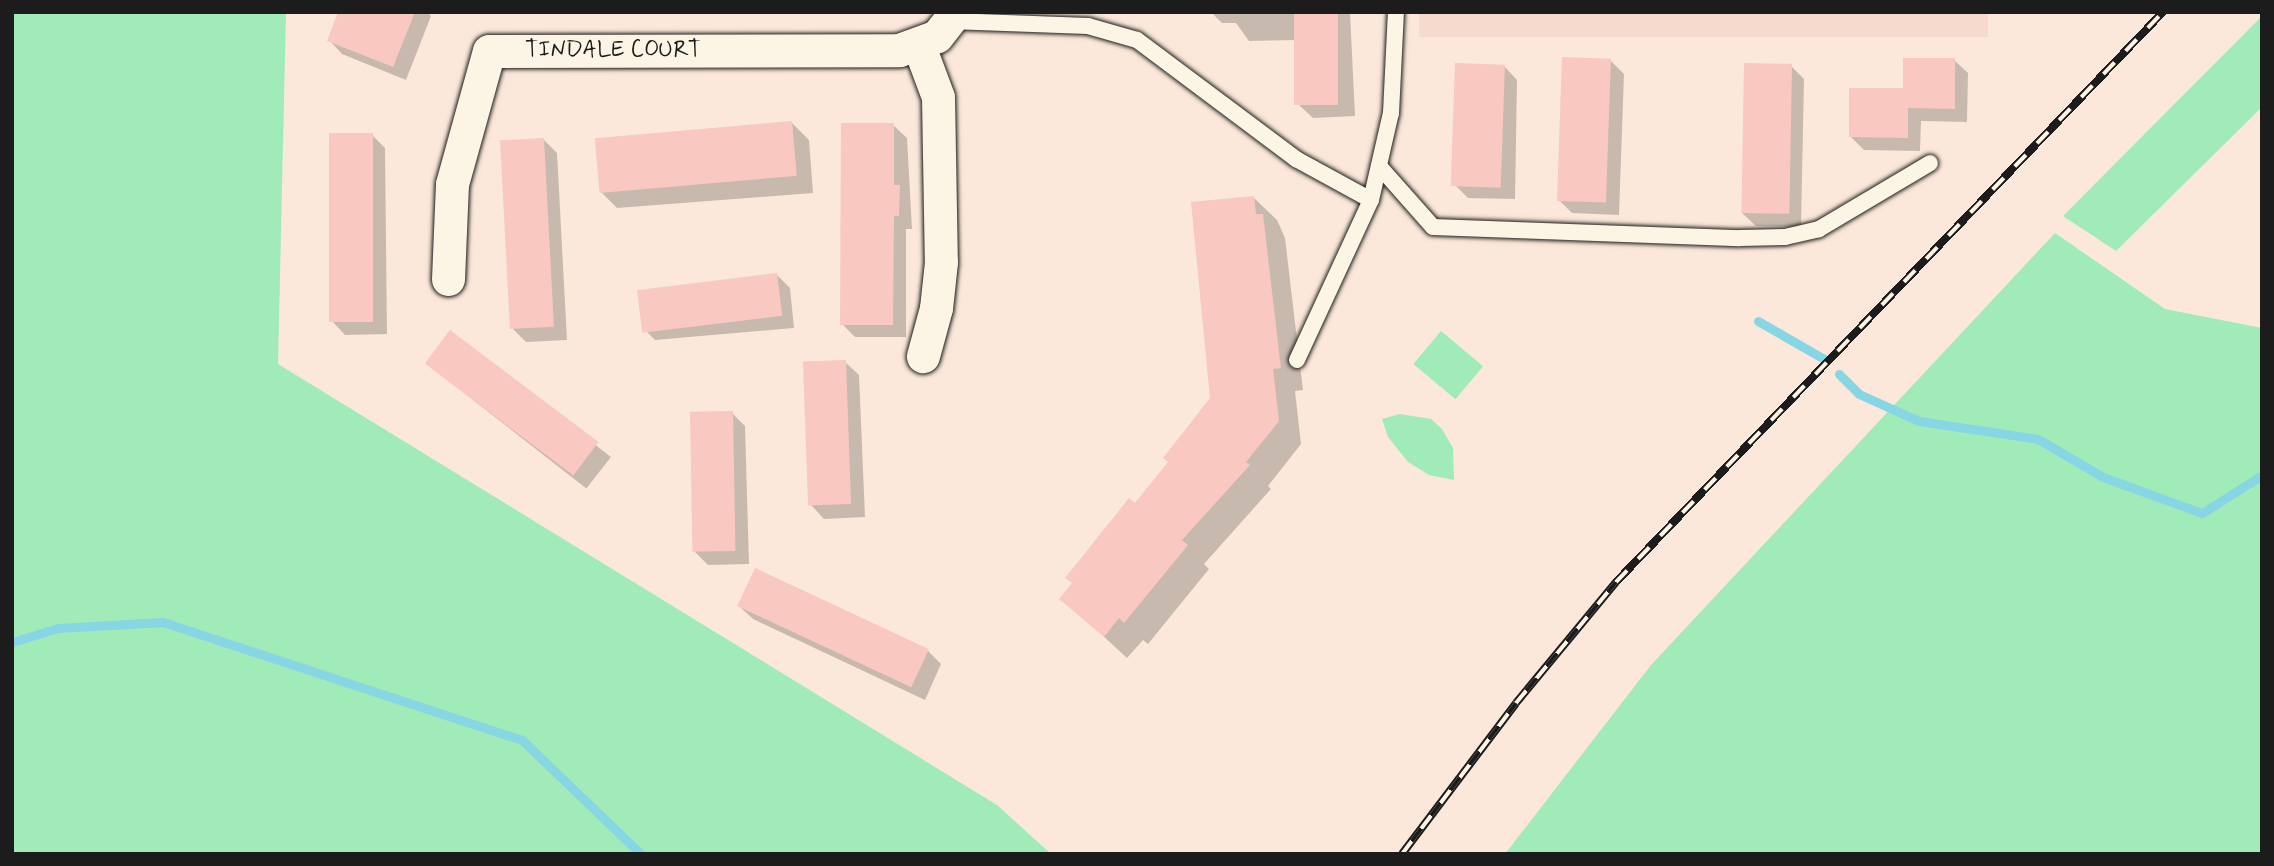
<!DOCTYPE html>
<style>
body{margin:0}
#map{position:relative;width:2274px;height:866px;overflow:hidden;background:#fbe8da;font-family:Mynerve,sans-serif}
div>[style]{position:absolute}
.built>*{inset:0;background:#f6dace;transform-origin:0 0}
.green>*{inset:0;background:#a1ebb9;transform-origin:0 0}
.shadow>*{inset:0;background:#0003;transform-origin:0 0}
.stream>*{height:9px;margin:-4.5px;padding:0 4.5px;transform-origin:4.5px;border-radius:4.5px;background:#87d6e4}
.building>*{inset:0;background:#f8c8c1;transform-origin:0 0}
.roads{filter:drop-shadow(0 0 2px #1c1c1c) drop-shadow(0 0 2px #1c1c1c)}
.service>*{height:16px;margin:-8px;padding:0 8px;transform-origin:8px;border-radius:8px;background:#fcf5e5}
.minor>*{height:33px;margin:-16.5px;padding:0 16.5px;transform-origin:16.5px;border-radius:16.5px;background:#fcf5e5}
.rail>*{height:8px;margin-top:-4px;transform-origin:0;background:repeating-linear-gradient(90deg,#fcf5e5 0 16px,#1c1c1c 0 32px);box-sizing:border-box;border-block:2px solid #1c1c1c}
span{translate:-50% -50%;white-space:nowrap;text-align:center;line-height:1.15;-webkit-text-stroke:5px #fcf5e5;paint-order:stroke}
.street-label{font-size:23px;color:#1c1c1c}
.frame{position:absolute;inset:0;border:14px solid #1c1c1c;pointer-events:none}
</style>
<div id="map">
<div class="built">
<div style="left:1419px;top:12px;width:569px;height:25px"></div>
</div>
<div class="green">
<div style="clip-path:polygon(12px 12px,286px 12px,278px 364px,997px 805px,1051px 854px,12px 854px)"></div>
<div style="clip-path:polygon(2262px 16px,2262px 107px,2116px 251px,2063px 216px)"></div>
<div style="clip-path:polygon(2055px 233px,2165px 309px,2262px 328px,2262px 854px,1505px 854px,1651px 665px)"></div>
<div style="left:1441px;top:331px;width:55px;height:43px;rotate:40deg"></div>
<div style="clip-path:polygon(1400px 414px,1431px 419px,1442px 429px,1453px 448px,1454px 480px,1429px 475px,1408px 462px,1388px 437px,1382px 419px)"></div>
</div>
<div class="shadow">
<div style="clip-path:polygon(340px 12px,427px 12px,431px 16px,406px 80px,342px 54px,329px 40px)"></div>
<div style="clip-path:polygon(1211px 12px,1350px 12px,1355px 116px,1313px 118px,1299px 105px,1297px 40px,1249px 41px,1236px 23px,1222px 23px)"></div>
<div style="clip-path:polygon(1954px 60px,1968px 73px,1967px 122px,1921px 121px,1920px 151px,1864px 150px,1851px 137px,1905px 90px)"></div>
<div style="clip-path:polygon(1611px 61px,1624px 74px,1619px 215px,1572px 213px,1559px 200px)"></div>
<div style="clip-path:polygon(1504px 66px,1517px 80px,1515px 199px,1468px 198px,1455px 185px)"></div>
<div style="clip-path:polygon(1791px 66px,1804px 79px,1801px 227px,1756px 226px,1742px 213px)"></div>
<div style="clip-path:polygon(792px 123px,809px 140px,813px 193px,617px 208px,600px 191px)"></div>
<div style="clip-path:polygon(893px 125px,907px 138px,912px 229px,906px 229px,906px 337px,855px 337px,842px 324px)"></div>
<div style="clip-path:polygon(372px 135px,385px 148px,387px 334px,345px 335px,332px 321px)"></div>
<div style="clip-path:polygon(544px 140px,557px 153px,567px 340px,526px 342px,513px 329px)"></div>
<div style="clip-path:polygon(1254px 198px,1277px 220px,1285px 238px,1303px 390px,1295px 391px,1301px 444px,1268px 486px,1271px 489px,1204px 564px,1209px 569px,1148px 644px,1143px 640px,1127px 658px,1062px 598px,1170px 463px,1212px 399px)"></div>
<div style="clip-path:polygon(777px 275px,790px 288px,794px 328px,655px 340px,642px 327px)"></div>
<div style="left:451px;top:332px;width:203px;height:40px;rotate:38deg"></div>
<div style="clip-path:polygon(845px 362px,859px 375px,865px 517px,824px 519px,811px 505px)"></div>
<div style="clip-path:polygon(732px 413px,745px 426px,749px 564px,708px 565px,695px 552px)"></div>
<div style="clip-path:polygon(739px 606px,928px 651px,941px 664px,925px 700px,753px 619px)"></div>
</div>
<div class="stream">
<div style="left:1758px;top:321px;width:76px;rotate:29.9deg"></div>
<div style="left:1839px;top:374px;width:28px;rotate:45deg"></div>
<div style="left:1859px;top:394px;width:66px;rotate:24.2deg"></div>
<div style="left:1919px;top:421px;width:120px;rotate:8.6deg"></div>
<div style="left:2038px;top:439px;width:75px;rotate:30.3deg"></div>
<div style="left:2103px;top:477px;width:105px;rotate:20deg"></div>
<div style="left:2202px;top:513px;width:67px;rotate:-32.3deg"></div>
<div style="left:2259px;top:477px;width:4px;rotate:34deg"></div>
<div style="left:12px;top:642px;width:48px;rotate:-16.9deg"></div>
<div style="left:58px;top:628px;width:105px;rotate:-3.3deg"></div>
<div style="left:163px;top:622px;width:378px;rotate:18.2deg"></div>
<div style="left:522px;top:740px;width:165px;rotate:43.8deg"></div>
</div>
<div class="building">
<div style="clip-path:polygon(338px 12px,415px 12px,393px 67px,327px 41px)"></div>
<div style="left:1294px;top:12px;width:44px;height:93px"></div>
<div style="left:1562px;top:57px;width:49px;height:144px;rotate:2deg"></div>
<div style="clip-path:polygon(1903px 58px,1955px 58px,1955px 109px,1908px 108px,1908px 138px,1849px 137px,1849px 88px,1903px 88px)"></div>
<div style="left:1455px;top:63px;width:50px;height:123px;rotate:2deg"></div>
<div style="left:1744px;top:63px;width:48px;height:150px;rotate:1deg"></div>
<div style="left:792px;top:121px;width:55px;height:198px;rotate:85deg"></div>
<div style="clip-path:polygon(841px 123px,894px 123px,894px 185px,900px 185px,899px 216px,894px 216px,893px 325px,840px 325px)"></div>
<div style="left:329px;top:133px;width:44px;height:189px"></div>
<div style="left:544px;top:138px;width:189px;height:44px;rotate:87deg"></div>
<div style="clip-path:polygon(1254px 196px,1256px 214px,1263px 214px,1278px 343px,1281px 368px,1273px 369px,1279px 421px,1246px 462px,1250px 465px,1182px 540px,1188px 545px,1124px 623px,1119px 618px,1104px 637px,1059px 599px,1072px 583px,1065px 578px,1129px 498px,1135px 503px,1168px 462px,1163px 458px,1210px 398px,1191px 202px)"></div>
<div style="left:777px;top:273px;width:43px;height:141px;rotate:83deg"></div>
<div style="left:450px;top:330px;width:186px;height:42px;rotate:37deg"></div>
<div style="left:846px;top:360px;width:144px;height:43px;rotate:88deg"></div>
<div style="left:733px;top:411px;width:140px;height:43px;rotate:89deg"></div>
<div style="left:755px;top:568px;width:192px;height:42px;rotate:25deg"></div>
</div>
<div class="roads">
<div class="service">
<div style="left:950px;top:21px;width:138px;rotate:2.1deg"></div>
<div style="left:1088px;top:26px;width:51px;rotate:15.9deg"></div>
<div style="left:1137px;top:40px;width:199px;rotate:36.8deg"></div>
<div style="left:1296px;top:159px;width:85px;rotate:28.7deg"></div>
<div style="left:1379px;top:166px;width:81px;rotate:48.5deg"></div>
<div style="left:1433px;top:227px;width:307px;rotate:2.1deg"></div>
<div style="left:1740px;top:238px;width:45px;rotate:-1.3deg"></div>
<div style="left:1785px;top:237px;width:35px;rotate:-13deg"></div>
<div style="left:1819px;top:229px;width:129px;rotate:-30.7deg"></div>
<div style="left:1297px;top:360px;width:176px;rotate:-65.2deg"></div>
<div style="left:1371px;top:200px;width:89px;rotate:-77.1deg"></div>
<div style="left:1391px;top:113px;width:101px;rotate:-87.2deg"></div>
</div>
<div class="minor">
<div style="left:919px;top:46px;width:54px;rotate:69.6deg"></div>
<div style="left:938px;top:97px;width:165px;rotate:89deg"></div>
<div style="left:941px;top:262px;width:46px;rotate:96.2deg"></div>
<div style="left:936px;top:308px;width:50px;rotate:105.2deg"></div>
<div style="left:448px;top:279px;width:95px;rotate:-87.6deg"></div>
<div style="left:452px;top:184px;width:138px;rotate:-74.5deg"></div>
<div style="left:489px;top:51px;width:410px;rotate:-0.1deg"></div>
<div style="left:899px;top:50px;width:40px;rotate:-20.2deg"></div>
<div style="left:937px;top:36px;width:31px;rotate:-52deg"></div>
</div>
</div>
<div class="rail">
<div style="left:1402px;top:854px;width:189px;rotate:-52.9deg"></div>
<div style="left:1516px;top:703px;width:157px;rotate:-50.4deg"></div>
<div style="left:1616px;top:582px;width:790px;rotate:-46.18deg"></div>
</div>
<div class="street-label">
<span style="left:613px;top:50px">TINDALE COURT</span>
</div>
<div class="frame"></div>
</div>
